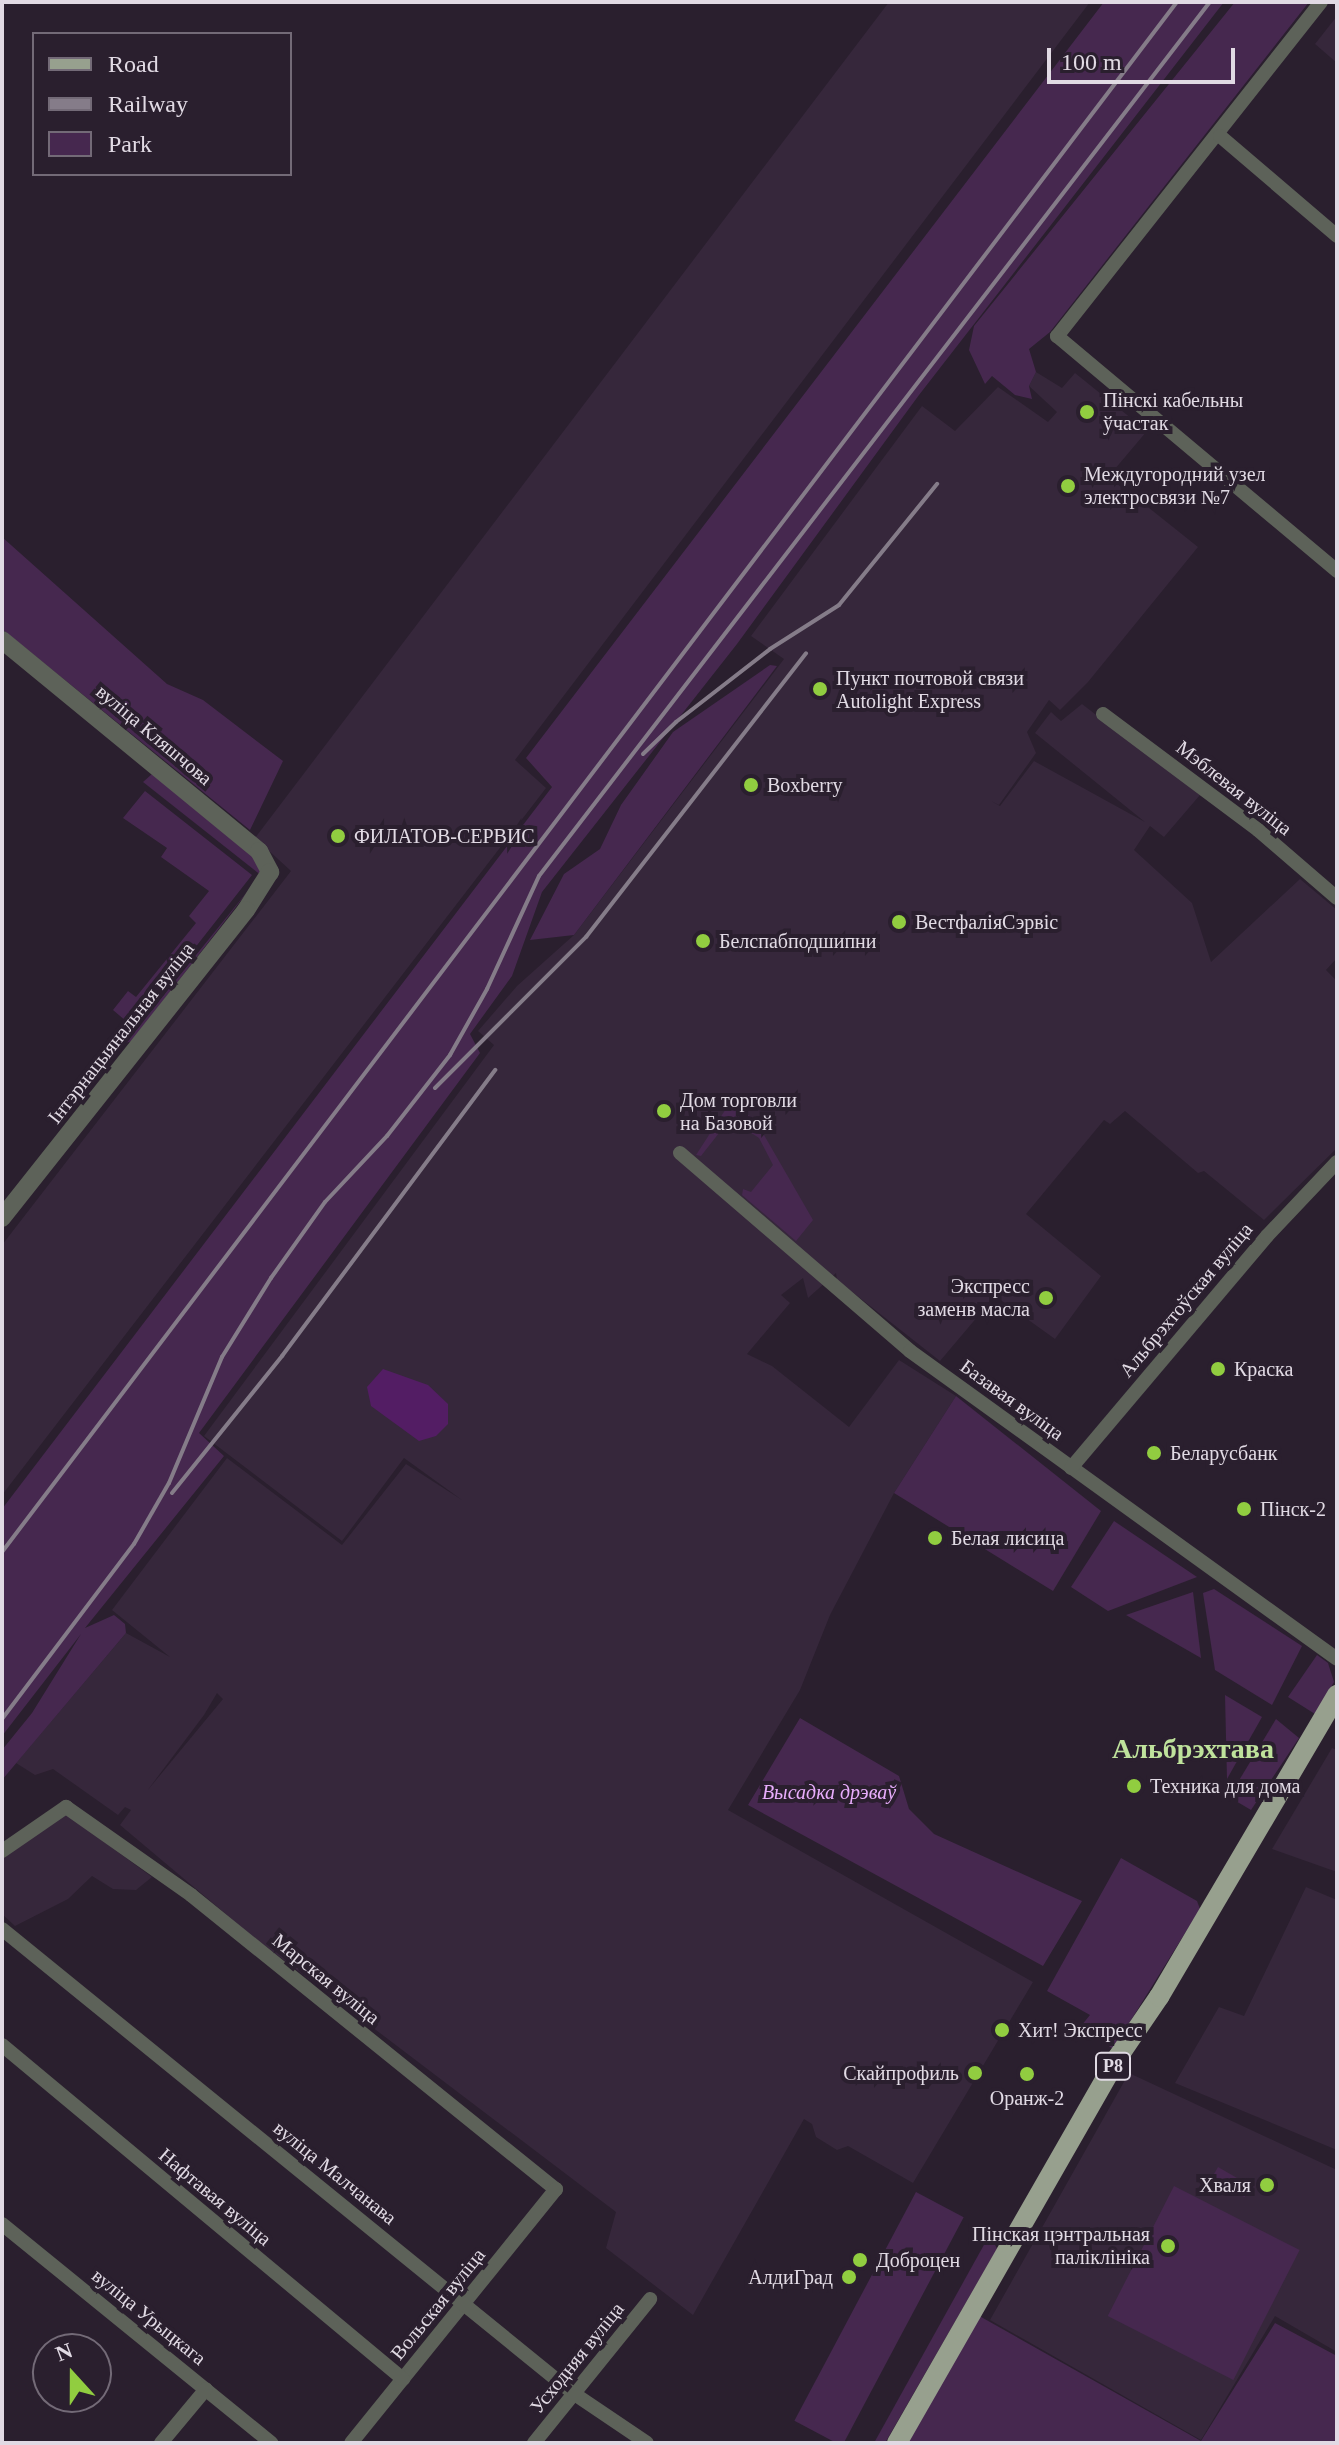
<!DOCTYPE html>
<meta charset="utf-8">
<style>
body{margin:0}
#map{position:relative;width:1339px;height:2445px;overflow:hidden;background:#2a1f2e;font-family:Georgia,serif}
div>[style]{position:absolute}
.built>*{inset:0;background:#36273b}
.green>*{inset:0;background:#46284f;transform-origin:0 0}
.water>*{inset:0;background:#531d64}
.minor>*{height:14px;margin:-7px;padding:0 7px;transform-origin:7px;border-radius:7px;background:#5d6259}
.tertiary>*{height:18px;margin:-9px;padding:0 9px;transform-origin:9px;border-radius:9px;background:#5d6259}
.primary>*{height:20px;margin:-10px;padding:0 10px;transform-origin:10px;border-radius:10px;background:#97a08e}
.rail>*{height:4px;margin:-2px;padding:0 2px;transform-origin:2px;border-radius:2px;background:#857c89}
.dots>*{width:22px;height:22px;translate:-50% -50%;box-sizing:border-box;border:4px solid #2a1f2e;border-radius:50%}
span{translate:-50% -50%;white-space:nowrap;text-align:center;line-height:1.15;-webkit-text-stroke:8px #2a1f2e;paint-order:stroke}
.shield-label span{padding:2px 6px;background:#2a1f2e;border:2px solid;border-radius:6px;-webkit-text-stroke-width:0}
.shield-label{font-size:18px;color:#e1dae4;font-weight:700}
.poi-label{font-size:20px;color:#e1dae4}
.left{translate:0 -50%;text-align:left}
.right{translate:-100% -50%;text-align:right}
.street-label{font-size:20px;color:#e1dae4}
.park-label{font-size:20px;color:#e8adfc;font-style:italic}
.district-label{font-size:28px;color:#bfe29c;font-weight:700}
.frame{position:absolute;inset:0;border:4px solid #e1dae4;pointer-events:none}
.legend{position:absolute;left:32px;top:32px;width:260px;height:144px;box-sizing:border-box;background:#2a1f2e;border:2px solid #736a77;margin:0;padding:10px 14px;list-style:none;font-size:24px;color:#e1dae4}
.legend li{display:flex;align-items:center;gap:16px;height:40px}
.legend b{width:40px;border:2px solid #736a77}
.north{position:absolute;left:32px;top:2333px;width:80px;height:80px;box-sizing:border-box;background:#2a1f2e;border:2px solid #736a77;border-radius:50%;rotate:339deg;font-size:22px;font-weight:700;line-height:32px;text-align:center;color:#e1dae4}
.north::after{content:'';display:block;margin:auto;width:28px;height:36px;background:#91cd40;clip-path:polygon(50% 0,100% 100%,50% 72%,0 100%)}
.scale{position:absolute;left:1047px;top:48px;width:188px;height:36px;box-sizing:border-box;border:4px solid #e1dae4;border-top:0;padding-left:10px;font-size:24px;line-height:28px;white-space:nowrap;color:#e1dae4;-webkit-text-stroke:6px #2a1f2e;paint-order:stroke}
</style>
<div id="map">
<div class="built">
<div style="clip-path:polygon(889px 2px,1090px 2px,515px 760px,546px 788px,2px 1495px,2px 1245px,291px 871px,255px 838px)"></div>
<div style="clip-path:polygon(1337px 16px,1337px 63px,1315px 44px)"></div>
<div style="clip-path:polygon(evenodd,1036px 372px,1062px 388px,1075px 373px,1147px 431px,1109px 476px,1198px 547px,1088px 682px,1060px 710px,1049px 700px,1027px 732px,1036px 753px,999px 805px,991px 801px,1000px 806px,1034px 761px,1145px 822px,1035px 733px,1051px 712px,1061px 721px,1082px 704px,1200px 795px,1164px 837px,1150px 826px,1134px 850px,1192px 903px,1211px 962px,1300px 879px,1337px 910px,1337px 958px,1326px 970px,1337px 981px,1337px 1148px,1264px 1220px,1204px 1171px,1198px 1173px,1125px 1111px,1110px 1124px,1104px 1120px,1026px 1214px,1101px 1276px,1055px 1339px,995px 1296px,940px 1361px,837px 1280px,836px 1273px,808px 1298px,803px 1278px,781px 1295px,790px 1303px,747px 1354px,772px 1366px,849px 1427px,899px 1360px,956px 1396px,894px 1493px,830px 1615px,800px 1690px,728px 1810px,1033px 1982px,913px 2183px,848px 2146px,837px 2150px,816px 2137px,812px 2124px,804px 2119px,693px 2315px,606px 2248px,616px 2212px,252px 1936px,120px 1825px,131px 1810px,125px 1807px,118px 1815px,53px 1769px,35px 1775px,16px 1763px,126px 1633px,170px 1657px,112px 1610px,227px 1458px,342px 1545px,406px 1464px,462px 1500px,404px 1458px,342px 1541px,204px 1436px,494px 1045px,478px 1031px,517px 986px,574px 935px,784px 659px,751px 636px,922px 406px,955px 431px,998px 387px,1048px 422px,1057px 412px,1029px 386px,1036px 372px,217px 1693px,223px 1699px,147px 1791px,204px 1715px,217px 1693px)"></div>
<div style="clip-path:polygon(1332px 1748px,1337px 1750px,1337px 1872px,1272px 1849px)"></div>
<div style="clip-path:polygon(63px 1812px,152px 1877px,136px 1890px,113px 1889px,92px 1876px,68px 1899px,15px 1926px,2px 1914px,2px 1859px)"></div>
<div style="clip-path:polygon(1306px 1887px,1337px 1900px,1337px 2150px,1175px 2083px,1219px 2007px,1244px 2016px)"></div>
<div style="clip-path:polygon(1129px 2073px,1337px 2170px,1337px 2352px,1275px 2316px,1201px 2440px,990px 2320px)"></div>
</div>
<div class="green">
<div style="clip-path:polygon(1104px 2px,1224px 2px,919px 395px,737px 644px,542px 892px,512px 976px,470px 1034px,480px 1053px,199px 1433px,224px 1456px,85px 1628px,114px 1615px,125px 1624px,126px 1633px,2px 1780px,2px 1750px,32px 1713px,81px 1634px,2px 1736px,2px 1509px,552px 787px,526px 758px)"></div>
<div style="clip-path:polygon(1235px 2px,1309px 2px,1050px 332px,1029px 349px,1036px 372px,1029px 386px,1032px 399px,1015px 395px,992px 376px,985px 384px,969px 350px,974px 326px)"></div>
<div style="clip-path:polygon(2px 537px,167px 684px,203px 700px,283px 761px,250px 830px,2px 629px)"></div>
<div style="clip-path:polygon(770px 665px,777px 666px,574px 935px,530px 940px,564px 874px,600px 849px,621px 805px,673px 732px)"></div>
<div style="clip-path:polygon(152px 774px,257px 855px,262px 876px,143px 782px)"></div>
<div style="clip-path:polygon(145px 791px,252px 875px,133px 1027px,113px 1010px,128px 991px,136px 997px,196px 923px,189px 916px,209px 891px,161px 857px,167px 848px,123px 818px)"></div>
<div style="clip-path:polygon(255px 882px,132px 1041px,125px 1043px)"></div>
<div style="clip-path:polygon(731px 1101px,756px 1121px,813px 1220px,796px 1241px,742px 1195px,743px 1189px,751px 1192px,773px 1165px,759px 1138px,730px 1119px,701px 1156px,696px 1155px)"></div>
<div style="clip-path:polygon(956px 1396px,1101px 1511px,1053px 1591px,894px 1493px)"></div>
<div style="clip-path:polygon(1114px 1521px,1197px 1577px,1108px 1611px,1071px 1587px)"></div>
<div style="clip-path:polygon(1214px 1589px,1302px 1646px,1272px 1705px,1215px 1670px,1203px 1593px)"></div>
<div style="clip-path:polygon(1193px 1592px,1201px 1658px,1126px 1615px)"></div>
<div style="clip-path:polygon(1317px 1655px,1328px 1663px,1334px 1682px,1315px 1714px,1288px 1697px)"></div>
<div style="clip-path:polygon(1225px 1695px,1262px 1717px,1227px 1779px)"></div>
<div style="clip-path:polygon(800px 1718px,899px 1776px,909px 1809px,934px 1834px,1082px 1901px,1043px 1966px,748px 1805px)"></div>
<div style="clip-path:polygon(1276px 1719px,1299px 1738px,1251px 1810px,1229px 1797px)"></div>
<div style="clip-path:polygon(1121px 1858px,1197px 1901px,1200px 1909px,1113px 2049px,1081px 2026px,1090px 2015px,1047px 1991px)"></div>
<div style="left:1218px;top:2167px;width:38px;height:13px;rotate:30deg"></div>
<div style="left:1174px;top:2186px;width:141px;height:146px;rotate:27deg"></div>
<div style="left:916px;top:2192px;width:54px;height:259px;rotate:28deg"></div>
<div style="clip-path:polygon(990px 2234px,997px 2249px,885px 2443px,874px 2443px)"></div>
<div style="clip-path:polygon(974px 2313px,1201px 2441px,1275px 2323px,1337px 2356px,1337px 2443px,901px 2443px)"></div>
</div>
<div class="water">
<div style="clip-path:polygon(383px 1369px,428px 1385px,448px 1404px,448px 1424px,436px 1436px,419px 1441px,371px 1406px,367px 1387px)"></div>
</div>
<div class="minor">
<div style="left:1321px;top:2px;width:426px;rotate:128.3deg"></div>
<div style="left:1057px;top:336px;width:366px;rotate:40deg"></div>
<div style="left:1220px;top:136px;width:154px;rotate:40.5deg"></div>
<div style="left:1103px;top:714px;width:194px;rotate:36.8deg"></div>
<div style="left:1258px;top:830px;width:104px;rotate:40.7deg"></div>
<div style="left:680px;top:1153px;width:303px;rotate:40.7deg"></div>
<div style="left:910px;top:1351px;width:526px;rotate:35.8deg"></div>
<div style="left:1071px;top:1468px;width:304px;rotate:-49.8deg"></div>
<div style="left:1267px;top:1236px;width:102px;rotate:-46.6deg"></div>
<div style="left:2px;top:1851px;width:78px;rotate:-34.5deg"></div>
<div style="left:66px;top:1807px;width:153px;rotate:35.1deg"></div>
<div style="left:191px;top:1895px;width:469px;rotate:38.9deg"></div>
<div style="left:556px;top:2189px;width:326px;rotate:128.9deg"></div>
<div style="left:2px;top:1929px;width:736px;rotate:39.1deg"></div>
<div style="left:573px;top:2393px;width:89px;rotate:34deg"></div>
<div style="left:2px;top:2045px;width:522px;rotate:39.79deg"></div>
<div style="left:2px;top:2224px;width:347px;rotate:39.1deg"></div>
<div style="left:161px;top:2443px;width:70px;rotate:-50.2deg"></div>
<div style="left:534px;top:2443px;width:185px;rotate:-51.1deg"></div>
</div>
<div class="tertiary">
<div style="left:2px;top:640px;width:333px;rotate:39.4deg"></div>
<div style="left:259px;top:851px;width:24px;rotate:62deg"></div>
<div style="left:270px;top:872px;width:45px;rotate:122.3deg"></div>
<div style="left:246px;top:910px;width:393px;rotate:128.4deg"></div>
</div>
<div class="primary">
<div style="left:897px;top:2443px;width:445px;rotate:-60.2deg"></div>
<div style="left:1118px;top:2057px;width:73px;rotate:-55.7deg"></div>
<div style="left:1159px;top:1997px;width:351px;rotate:-59.5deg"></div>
</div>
<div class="rail">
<div style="left:643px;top:754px;width:46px;rotate:-44.1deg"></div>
<div style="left:676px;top:722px;width:119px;rotate:-37.8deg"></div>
<div style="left:770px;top:649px;width:82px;rotate:-32.5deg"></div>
<div style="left:839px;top:605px;width:156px;rotate:-51deg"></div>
<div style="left:435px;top:1088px;width:214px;rotate:-45deg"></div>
<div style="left:586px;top:937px;width:359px;rotate:-52.2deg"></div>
<div style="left:172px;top:1493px;width:176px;rotate:-51.2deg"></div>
<div style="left:282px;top:1356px;width:357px;rotate:-53.3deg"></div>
<div style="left:2px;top:1552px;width:1945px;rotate:-52.84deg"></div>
<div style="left:2px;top:1719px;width:219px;rotate:-53deg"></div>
<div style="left:134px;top:1544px;width:70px;rotate:-60.2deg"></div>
<div style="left:169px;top:1483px;width:137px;rotate:-67.2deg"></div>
<div style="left:222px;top:1357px;width:93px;rotate:-58.2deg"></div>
<div style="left:271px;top:1278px;width:93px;rotate:-54.6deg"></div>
<div style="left:325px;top:1202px;width:91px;rotate:-46.8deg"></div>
<div style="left:387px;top:1136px;width:103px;rotate:-52.1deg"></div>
<div style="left:450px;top:1055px;width:76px;rotate:-60.7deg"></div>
<div style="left:487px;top:989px;width:124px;rotate:-65.3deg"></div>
<div style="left:539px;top:876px;width:1102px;rotate:-52.49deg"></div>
</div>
<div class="dots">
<div style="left:1087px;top:412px;background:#91cd40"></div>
<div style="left:1068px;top:486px;background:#91cd40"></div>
<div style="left:820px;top:689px;background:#91cd40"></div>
<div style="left:751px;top:785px;background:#91cd40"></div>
<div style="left:338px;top:836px;background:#91cd40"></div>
<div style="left:899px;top:922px;background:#91cd40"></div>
<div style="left:703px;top:941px;background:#91cd40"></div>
<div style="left:664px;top:1111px;background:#91cd40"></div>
<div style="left:1046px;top:1298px;background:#91cd40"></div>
<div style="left:1218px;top:1369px;background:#91cd40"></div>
<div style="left:1154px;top:1453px;background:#91cd40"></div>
<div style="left:1244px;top:1509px;background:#91cd40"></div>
<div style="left:935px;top:1538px;background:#91cd40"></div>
<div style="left:1134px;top:1786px;background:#91cd40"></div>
<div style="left:1002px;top:2030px;background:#91cd40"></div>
<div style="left:975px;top:2073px;background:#91cd40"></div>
<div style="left:1027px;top:2074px;background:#91cd40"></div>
<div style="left:1267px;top:2185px;background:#91cd40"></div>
<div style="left:1168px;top:2246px;background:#91cd40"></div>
<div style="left:860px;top:2260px;background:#91cd40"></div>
<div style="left:849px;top:2277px;background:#91cd40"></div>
</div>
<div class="shield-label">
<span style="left:1113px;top:2066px">Р8</span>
</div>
<div class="poi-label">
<span class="left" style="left:1103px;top:412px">Пінскі кабельны<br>ўчастак</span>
<span class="left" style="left:1084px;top:486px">Междугородний узел<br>электросвязи №7</span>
<span class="left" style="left:836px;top:690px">Пункт почтовой связи<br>Autolight Express</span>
<span class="left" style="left:767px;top:785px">Boxberry</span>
<span class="left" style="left:354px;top:836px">ФИЛАТОВ-СЕРВИС</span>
<span class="left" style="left:915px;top:922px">ВестфаліяСэрвіс</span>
<span class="left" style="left:719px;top:941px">Белспабподшипни</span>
<span class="left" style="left:680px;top:1112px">Дом торговли<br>на Базовой</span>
<span class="right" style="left:1030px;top:1298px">Экспресс<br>заменв масла</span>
<span class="left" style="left:1234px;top:1369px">Краска</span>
<span class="left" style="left:1170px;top:1453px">Беларусбанк</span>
<span class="left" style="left:1260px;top:1509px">Пінск-2</span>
<span class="left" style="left:951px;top:1538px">Белая лисица</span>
<span class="left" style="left:1150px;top:1786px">Техника для дома</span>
<span class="left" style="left:1018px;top:2030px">Хит! Экспресс</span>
<span class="right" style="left:959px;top:2073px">Скайпрофиль</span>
<span style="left:1027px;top:2098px">Оранж-2</span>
<span class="right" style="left:1251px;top:2185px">Хваля</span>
<span class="right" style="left:1150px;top:2246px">Пінская цэнтральная<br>паліклініка</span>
<span class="left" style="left:876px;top:2260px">Доброцен</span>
<span class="right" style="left:833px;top:2277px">АлдиГрад</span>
</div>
<div class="street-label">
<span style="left:154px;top:735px;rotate:40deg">вуліца Кляшчова</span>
<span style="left:1234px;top:788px;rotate:38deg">Мэблевая вуліца</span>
<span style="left:121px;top:1033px;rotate:-52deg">Інтэрнацыянальная вуліца</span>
<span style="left:1186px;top:1300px;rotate:-50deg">Альбрэхтоўская вуліца</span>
<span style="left:1012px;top:1400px;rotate:36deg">Базавая вуліца</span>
<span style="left:326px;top:1979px;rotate:39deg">Марская вуліца</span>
<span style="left:335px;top:2173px;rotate:39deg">вуліца Малчанава</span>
<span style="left:215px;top:2197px;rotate:40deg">Нафтавая вуліца</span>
<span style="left:438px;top:2304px;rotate:-51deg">Вольская вуліца</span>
<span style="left:149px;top:2317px;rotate:39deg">вуліца Урыцкага</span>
<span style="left:577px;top:2358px;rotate:-51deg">Усходняя вуліца</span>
</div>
<div class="park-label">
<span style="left:829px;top:1792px">Высадка дрэваў</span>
</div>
<div class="district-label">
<span style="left:1193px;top:1749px">Альбрэхтава</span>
</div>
<div class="frame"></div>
<ul class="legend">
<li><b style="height:10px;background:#97a08e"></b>Road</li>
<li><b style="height:10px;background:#857c89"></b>Railway</li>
<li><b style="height:22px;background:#46284f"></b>Park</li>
</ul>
<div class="north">N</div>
<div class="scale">100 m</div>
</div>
